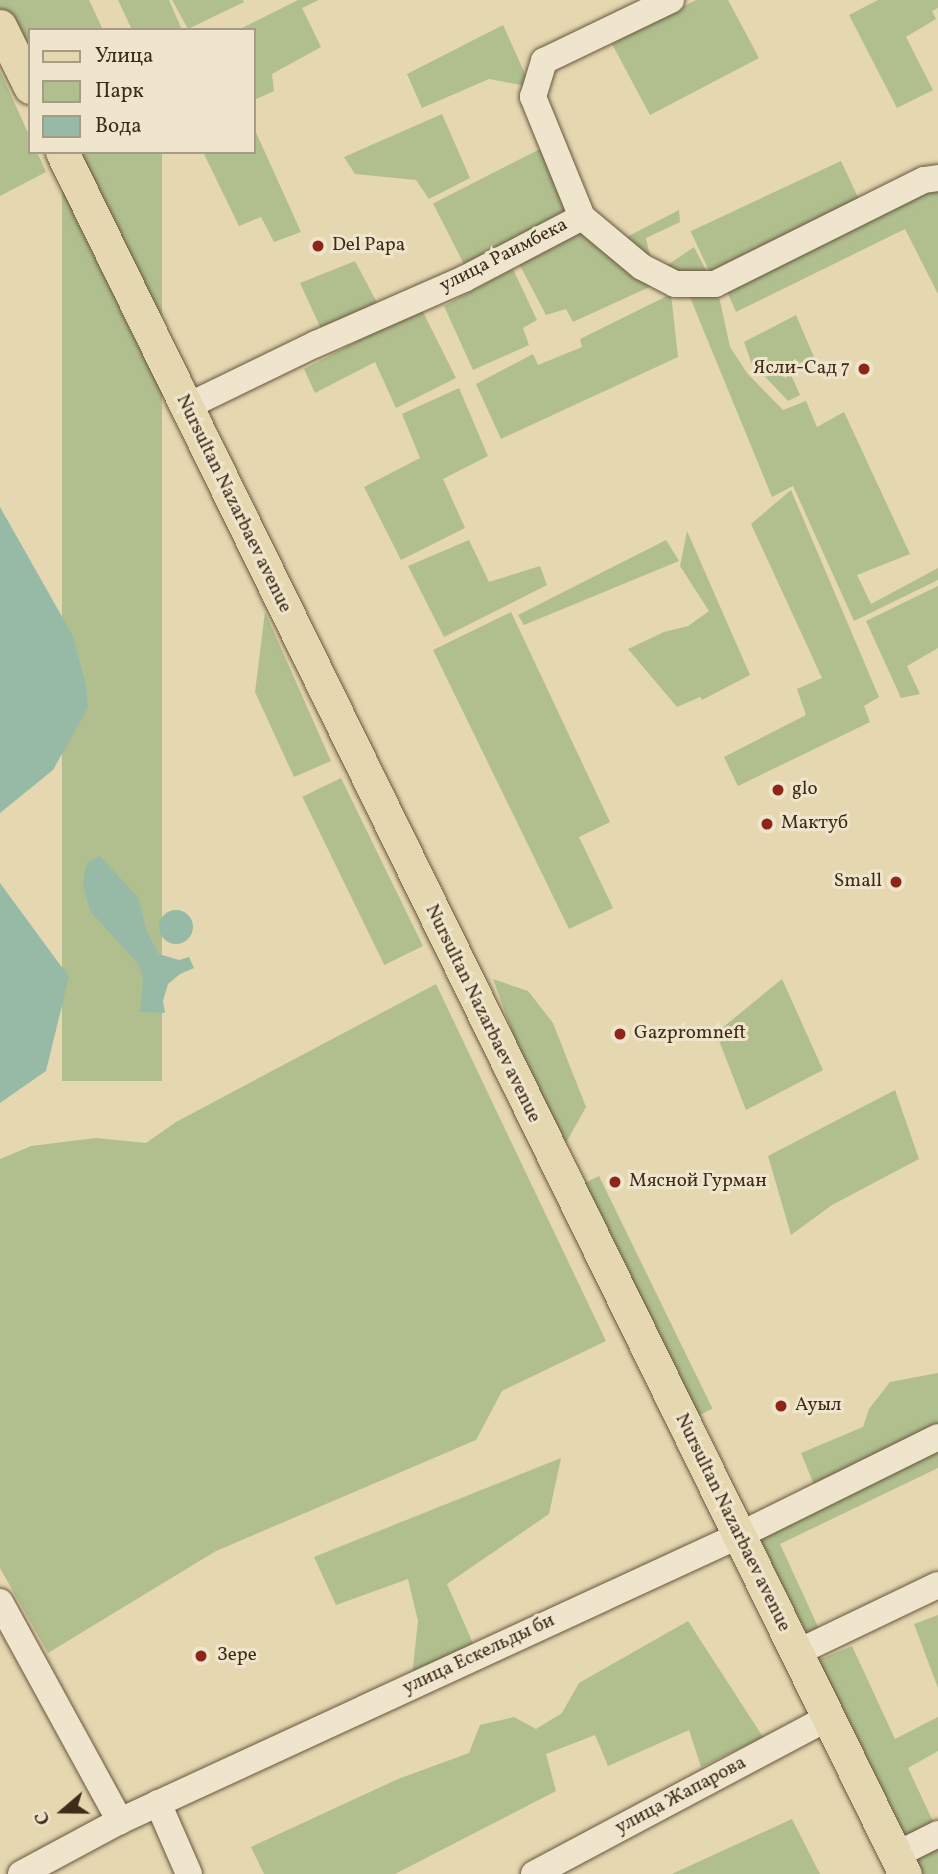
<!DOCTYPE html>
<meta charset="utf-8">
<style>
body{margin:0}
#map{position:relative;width:938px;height:1874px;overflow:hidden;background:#e5d7b0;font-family:Vollkorn,serif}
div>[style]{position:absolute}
.green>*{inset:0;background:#b1bf8e;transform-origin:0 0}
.water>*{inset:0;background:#97baa6}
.round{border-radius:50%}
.roads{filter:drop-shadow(0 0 2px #68573e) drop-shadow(0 0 2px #68573e)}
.minor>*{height:26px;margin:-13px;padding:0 13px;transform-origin:13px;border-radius:13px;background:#eee5cc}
.major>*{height:33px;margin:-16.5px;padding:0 16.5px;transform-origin:16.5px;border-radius:16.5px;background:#e5d7b0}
.dots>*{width:19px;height:19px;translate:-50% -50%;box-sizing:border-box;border:4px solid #eee5cc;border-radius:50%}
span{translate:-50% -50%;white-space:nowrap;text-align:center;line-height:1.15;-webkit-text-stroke:6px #eee5cc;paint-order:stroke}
.poi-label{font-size:19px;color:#3f2c18}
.left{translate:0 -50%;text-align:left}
.right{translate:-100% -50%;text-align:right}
.street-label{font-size:19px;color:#3f2c18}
.legend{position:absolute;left:28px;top:28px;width:228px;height:126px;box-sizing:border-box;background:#eee5cc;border:2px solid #a89b84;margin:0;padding:9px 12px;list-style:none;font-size:21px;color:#3f2c18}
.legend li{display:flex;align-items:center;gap:14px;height:35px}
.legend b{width:35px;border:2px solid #a89b84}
.north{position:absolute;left:28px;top:1776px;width:70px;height:70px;-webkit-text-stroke:5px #eee5cc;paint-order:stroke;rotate:250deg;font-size:19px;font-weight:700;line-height:28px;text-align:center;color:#3f2c18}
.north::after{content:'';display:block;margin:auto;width:24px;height:32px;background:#3f2c18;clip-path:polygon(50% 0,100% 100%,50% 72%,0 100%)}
</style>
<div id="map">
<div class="green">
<div style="clip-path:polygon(0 0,89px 0,103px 30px,30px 30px,30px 87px,0 26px)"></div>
<div style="clip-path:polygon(118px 0,169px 0,182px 30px,132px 30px)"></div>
<div style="clip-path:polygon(172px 0,243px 0,244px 2px,188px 29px)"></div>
<div style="clip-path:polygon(298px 0,319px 0,302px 8px,321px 47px,272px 74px,274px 91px,254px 100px,254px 30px,238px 30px)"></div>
<div style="clip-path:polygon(696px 0,728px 0,759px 58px,650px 115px,612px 44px)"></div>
<div style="clip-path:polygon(878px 0,938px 0,938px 8px,932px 11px,936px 19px,906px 37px,933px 90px,897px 108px,849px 15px)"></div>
<div style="clip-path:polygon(503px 25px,531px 87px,489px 79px,422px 108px,407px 74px)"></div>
<div style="clip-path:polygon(0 71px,30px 137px,30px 152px,37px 152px,46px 172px,0 196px)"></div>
<div style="clip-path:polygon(442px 114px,470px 178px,429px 199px,416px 180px,355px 174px,344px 157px)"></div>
<div style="clip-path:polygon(254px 128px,301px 232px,274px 242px,261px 217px,239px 226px,203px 152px,254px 152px)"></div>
<div style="left:540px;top:149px;width:74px;height:120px;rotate:63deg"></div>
<div style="left:62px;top:152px;width:100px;height:929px"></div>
<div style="left:841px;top:161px;width:47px;height:166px;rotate:65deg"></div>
<div style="clip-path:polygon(938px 186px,938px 294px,905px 229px,736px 312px,725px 287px)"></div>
<div style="clip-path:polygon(679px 210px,680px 222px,646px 238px,652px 265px,619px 241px)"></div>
<div style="clip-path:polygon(580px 225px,656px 284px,573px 322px,566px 309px,546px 315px,516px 258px)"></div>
<div style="clip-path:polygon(694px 247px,710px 278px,659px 271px)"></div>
<div style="clip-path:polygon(355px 261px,383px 314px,328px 344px,300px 283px)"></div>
<div style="clip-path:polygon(513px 269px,537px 320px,523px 328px,529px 345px,473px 370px,444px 306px)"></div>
<div style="clip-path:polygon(687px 290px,719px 296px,730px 347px,747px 373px,783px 410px,806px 401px,817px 427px,844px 412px,910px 554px,857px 575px,871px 604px,938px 568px,938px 580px,854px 621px,793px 486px,772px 497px)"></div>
<div style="clip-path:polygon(671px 294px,678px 357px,501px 439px,476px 384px,533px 354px,538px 365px,582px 347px,580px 339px)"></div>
<div style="clip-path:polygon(421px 308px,456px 378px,396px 408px,375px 362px,315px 393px,304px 369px)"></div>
<div style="clip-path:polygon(796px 315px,814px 357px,788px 368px,800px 395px,788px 401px,751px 362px,744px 342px)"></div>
<div style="clip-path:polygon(459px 388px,488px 456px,443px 479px,465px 528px,401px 560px,364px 487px,420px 458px,402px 414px)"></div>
<div style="clip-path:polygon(791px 490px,879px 697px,864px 706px,870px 722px,738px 786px,724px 757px,806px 715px,797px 689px,822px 678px,751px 524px)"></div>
<div style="clip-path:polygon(687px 531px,750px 675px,702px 700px,700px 697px,677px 707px,628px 649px,664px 632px,688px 626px,709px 611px,680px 566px)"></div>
<div style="clip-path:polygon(469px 540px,489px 582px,540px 566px,547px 585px,444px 637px,408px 566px)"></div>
<div style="clip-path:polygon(666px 540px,679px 561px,524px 625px,518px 615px)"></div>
<div style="clip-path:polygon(938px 586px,938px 648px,907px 666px,920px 694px,901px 698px,866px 621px)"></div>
<div style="clip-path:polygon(265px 612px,331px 761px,294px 777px,255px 692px)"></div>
<div style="clip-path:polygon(511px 612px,610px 822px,579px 837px,613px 908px,569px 929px,433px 650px)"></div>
<div style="left:341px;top:778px;width:187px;height:43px;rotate:64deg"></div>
<div style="clip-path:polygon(493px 979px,528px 991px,553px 1023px,586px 1107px,558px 1157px)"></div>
<div style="clip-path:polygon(782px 979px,823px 1070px,746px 1110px,716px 1033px)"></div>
<div style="clip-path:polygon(436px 984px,606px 1341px,502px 1391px,476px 1440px,216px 1551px,48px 1653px,0 1568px,0 1159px,31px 1146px,96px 1138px,146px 1143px,176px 1122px)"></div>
<div style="clip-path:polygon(895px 1090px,919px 1159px,832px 1205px,791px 1235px,768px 1156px)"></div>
<div style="left:599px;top:1176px;width:259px;height:27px;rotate:64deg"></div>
<div style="clip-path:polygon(938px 1373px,938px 1435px,817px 1492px,801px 1453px,863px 1427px,869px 1409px,890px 1382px)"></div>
<div style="clip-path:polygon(938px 1446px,938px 1468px,780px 1544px,820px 1631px,797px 1645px,747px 1540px)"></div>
<div style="clip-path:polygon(561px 1458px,549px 1514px,447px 1584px,475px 1648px,412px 1677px,418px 1621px,408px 1579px,336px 1605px,314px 1557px)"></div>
<div style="clip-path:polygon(938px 1615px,938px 1688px,914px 1624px)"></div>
<div style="clip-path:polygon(688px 1621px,763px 1737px,701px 1767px,689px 1730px,608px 1766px,595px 1735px,546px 1754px,556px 1791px,395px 1874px,264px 1874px,251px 1847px,398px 1779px,469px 1753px,480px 1725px,514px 1717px,536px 1729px,562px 1713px,579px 1683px)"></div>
<div style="clip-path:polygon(852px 1646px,895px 1739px,938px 1717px,938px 1751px,908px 1768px,938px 1832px,938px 1874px,910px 1874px,809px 1664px)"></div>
<div style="clip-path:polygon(792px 1819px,820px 1874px,672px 1874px)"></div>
</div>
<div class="water">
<div style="clip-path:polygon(0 507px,73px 636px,86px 686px,88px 708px,53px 770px,0 813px)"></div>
<div style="clip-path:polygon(100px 856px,138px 897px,147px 932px,159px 954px,179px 960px,189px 957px,194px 968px,180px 974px,168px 984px,163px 1001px,165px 1013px,140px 1012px,143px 978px,139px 965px,90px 911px,83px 885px,85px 869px,88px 862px)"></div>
<div style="clip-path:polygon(0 883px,69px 977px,46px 1071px,0 1103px)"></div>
<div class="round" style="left:159px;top:910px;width:34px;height:34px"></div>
</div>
<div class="roads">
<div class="minor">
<div style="left:582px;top:217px;width:78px;rotate:39.8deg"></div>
<div style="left:642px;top:267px;width:37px;rotate:27deg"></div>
<div style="left:675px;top:284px;width:40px"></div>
<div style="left:715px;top:284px;width:233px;rotate:-26.5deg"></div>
<div style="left:924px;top:180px;width:14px;rotate:-8deg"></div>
<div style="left:186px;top:407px;width:144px;rotate:-25.9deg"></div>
<div style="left:316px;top:344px;width:162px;rotate:-23.7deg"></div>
<div style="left:464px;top:279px;width:133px;rotate:-27.7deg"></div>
<div style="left:582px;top:217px;width:130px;rotate:-112.2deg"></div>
<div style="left:533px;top:97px;width:38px;rotate:-73deg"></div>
<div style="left:544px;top:61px;width:141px;rotate:-25.7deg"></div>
<div style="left:0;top:1602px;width:250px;rotate:61.3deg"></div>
<div style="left:796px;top:1653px;width:157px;rotate:-25.6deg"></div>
<div style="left:158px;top:1803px;width:77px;rotate:66.4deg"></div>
<div style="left:896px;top:1855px;width:47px;rotate:-26.6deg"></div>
<div style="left:21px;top:1874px;width:112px;rotate:-28.2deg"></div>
<div style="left:120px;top:1821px;width:681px;rotate:-24.76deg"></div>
<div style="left:738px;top:1536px;width:223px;rotate:-26.3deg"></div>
<div style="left:534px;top:1874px;width:333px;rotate:-28deg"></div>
</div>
<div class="major">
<div style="left:0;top:26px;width:68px;rotate:63.8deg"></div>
<div style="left:62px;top:152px;width:1917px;rotate:63.92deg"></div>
</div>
</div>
<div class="dots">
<div style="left:318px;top:246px;background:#8f2418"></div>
<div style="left:864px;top:369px;background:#8f2418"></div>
<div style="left:778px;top:790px;background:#8f2418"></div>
<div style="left:767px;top:824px;background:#8f2418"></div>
<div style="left:896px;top:882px;background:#8f2418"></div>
<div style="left:620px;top:1034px;background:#8f2418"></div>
<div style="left:615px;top:1182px;background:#8f2418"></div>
<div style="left:781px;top:1406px;background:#8f2418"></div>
<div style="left:201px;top:1656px;background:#8f2418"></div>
</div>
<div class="poi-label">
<span class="left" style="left:332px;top:246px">Del Papa</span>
<span class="right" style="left:850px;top:369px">Ясли-Сад 7</span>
<span class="left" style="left:792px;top:790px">glo</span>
<span class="left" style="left:781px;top:824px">Мактуб</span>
<span class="right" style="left:882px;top:882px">Small</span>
<span class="left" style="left:634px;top:1034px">Gazpromneft</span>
<span class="left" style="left:629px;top:1182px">Мясной Гурман</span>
<span class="left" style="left:795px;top:1406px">Ауыл</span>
<span class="left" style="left:217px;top:1656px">Зере</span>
</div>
<div class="street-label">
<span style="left:504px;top:256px;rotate:-27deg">улица Раимбека</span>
<span style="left:233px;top:504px;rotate:64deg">Nursultan Nazarbaev avenue</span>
<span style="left:482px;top:1014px;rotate:64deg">Nursultan Nazarbaev avenue</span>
<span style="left:732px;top:1523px;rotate:64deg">Nursultan Nazarbaev avenue</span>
<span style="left:479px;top:1655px;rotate:-25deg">улица Ескельды би</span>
<span style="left:681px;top:1796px;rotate:-28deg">улица Жапарова</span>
</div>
<ul class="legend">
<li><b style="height:9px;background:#e5d7b0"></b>Улица</li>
<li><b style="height:19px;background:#b1bf8e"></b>Парк</li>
<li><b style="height:19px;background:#97baa6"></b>Вода</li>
</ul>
<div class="north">С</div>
</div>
